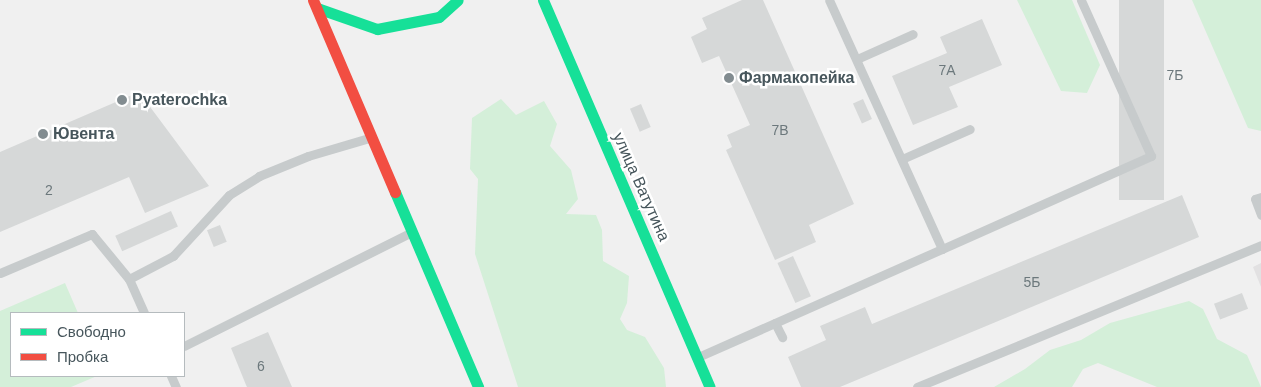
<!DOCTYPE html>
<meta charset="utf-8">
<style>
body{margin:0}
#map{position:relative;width:1261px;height:387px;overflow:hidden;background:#f0f0f0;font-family:Helvetica,sans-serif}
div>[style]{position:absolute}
.education>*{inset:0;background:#e2e1e2}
.green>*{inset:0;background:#d4efd9}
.building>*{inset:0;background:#d6d8d8;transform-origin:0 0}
.lane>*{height:9px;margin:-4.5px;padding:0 4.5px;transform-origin:4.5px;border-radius:4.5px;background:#c7cbcc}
.fast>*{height:11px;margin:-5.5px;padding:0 5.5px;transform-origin:5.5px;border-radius:5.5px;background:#16e098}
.jam>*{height:11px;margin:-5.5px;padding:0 5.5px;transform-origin:5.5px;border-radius:5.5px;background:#f24e42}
.dots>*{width:14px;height:14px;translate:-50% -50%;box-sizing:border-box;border:2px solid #fff;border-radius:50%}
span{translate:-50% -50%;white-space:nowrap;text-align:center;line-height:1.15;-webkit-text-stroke:5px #fff;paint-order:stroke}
.number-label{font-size:14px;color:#6c787c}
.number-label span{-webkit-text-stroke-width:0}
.poi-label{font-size:16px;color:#47565c;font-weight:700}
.left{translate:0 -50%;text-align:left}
.street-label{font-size:16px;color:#47565c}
.legend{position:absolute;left:10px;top:312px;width:175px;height:65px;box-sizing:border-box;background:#fff;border:1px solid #b5bbbe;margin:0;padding:6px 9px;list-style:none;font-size:15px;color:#47565c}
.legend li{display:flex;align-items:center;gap:10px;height:25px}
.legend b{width:25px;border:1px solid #b5bbbe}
</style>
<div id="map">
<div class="education">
<div style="clip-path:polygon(1261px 263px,1261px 287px,1253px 267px)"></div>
</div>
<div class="green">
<div style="clip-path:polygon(1017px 0,1072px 0,1100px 65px,1087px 93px,1061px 91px)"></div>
<div style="clip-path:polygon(1192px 0,1261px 0,1261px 131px,1248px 128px)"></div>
<div style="clip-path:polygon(501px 99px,516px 115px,544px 101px,557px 124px,550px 146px,571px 170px,578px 199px,566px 214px,596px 215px,602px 230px,603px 261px,629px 276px,627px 303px,620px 319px,627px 330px,645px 337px,664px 368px,666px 387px,518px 387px,475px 254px,478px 179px,470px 169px,472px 118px)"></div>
<div style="clip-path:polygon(65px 283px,78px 313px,11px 313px,11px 376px,97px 376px,71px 387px,0 387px,0 311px)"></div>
<div style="clip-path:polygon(1189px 301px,1203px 309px,1217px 339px,1247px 355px,1261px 387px,1157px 387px,1098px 363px,1083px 369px,1072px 387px,994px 387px,1025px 369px,1050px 350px,1081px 340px,1110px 323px)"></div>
</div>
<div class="building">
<div style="clip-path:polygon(742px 0,763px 0,854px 204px,809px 225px,816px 242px,775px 260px,726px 150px,732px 147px,727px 135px,750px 125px,719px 56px,702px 63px,691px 37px,707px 29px,702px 18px)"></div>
<div style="left:1119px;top:0;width:45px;height:200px"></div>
<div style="clip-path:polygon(982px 19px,1002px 65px,949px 87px,958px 107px,913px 125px,892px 76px,947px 53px,940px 37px)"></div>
<div style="clip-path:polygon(139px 92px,209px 186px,145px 213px,129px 177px,0 232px,0 152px)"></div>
<div style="left:863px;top:99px;width:22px;height:11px;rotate:66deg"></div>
<div style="left:641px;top:104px;width:25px;height:12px;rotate:67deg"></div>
<div style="clip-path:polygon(1182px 195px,1199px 237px,840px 387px,801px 387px,788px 357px,826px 340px,820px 326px,865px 307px,872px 324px)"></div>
<div style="left:171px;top:211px;width:17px;height:61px;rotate:66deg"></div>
<div style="left:220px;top:225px;width:18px;height:14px;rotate:68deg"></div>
<div style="left:793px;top:256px;width:44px;height:17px;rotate:66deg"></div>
<div style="left:1242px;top:293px;width:17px;height:30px;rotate:69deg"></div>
<div style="clip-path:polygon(268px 332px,292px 387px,247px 387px,246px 385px,231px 348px)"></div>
</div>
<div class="lane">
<div style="left:857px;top:59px;width:61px;rotate:-24.1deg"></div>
<div style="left:902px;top:159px;width:74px;rotate:-23.8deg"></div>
<div style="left:1261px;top:197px;width:6px;rotate:162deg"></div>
<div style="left:1255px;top:199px;width:17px;rotate:69deg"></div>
<div style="left:942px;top:249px;width:229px;rotate:-24deg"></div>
<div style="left:1151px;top:156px;width:171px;rotate:-114.2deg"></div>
<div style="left:0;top:273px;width:100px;rotate:-23deg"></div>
<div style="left:92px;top:234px;width:58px;rotate:50.6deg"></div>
<div style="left:129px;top:279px;width:50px;rotate:-27.6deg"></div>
<div style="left:173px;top:256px;width:83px;rotate:-47.4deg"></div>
<div style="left:229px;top:195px;width:36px;rotate:-32deg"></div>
<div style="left:259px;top:176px;width:53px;rotate:-22.2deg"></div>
<div style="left:308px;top:156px;width:64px;rotate:-16.4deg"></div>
<div style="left:129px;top:279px;width:37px;rotate:66deg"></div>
<div style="left:775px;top:323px;width:16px;rotate:63deg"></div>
<div style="left:184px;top:346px;width:253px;rotate:-26.6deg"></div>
<div style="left:698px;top:357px;width:267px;rotate:-23.9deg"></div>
<div style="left:942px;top:249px;width:273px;rotate:-114.4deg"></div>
<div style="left:171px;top:376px;width:12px;rotate:66deg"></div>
<div style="left:917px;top:387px;width:372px;rotate:-22.4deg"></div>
</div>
<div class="fast">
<div style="left:543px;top:0;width:421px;rotate:66.7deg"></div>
<div style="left:317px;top:8px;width:64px;rotate:19.3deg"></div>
<div style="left:377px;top:29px;width:63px;rotate:-11deg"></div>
<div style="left:439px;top:17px;width:25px;rotate:-42deg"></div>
<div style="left:395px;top:192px;width:212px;rotate:66.9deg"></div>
</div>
<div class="jam">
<div style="left:313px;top:0;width:209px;rotate:66.9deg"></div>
</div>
<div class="dots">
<div style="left:729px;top:78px;background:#828c90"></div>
<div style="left:122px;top:100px;background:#828c90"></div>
<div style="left:43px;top:134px;background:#828c90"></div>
</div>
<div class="number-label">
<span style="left:947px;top:70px">7А</span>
<span style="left:1175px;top:75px">7Б</span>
<span style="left:780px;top:130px">7В</span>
<span style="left:49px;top:190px">2</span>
<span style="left:1032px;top:282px">5Б</span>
<span style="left:261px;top:366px">6</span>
</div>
<div class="poi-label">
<span class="left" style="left:739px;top:78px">Фармакопейка</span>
<span class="left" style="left:132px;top:100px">Pyaterochka</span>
<span class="left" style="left:53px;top:134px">Ювента</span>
</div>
<div class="street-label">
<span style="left:641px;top:187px;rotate:66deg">улица Ватутина</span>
</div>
<ul class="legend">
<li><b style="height:6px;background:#16e098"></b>Свободно</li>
<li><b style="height:6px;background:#f24e42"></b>Пробка</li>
</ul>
</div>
